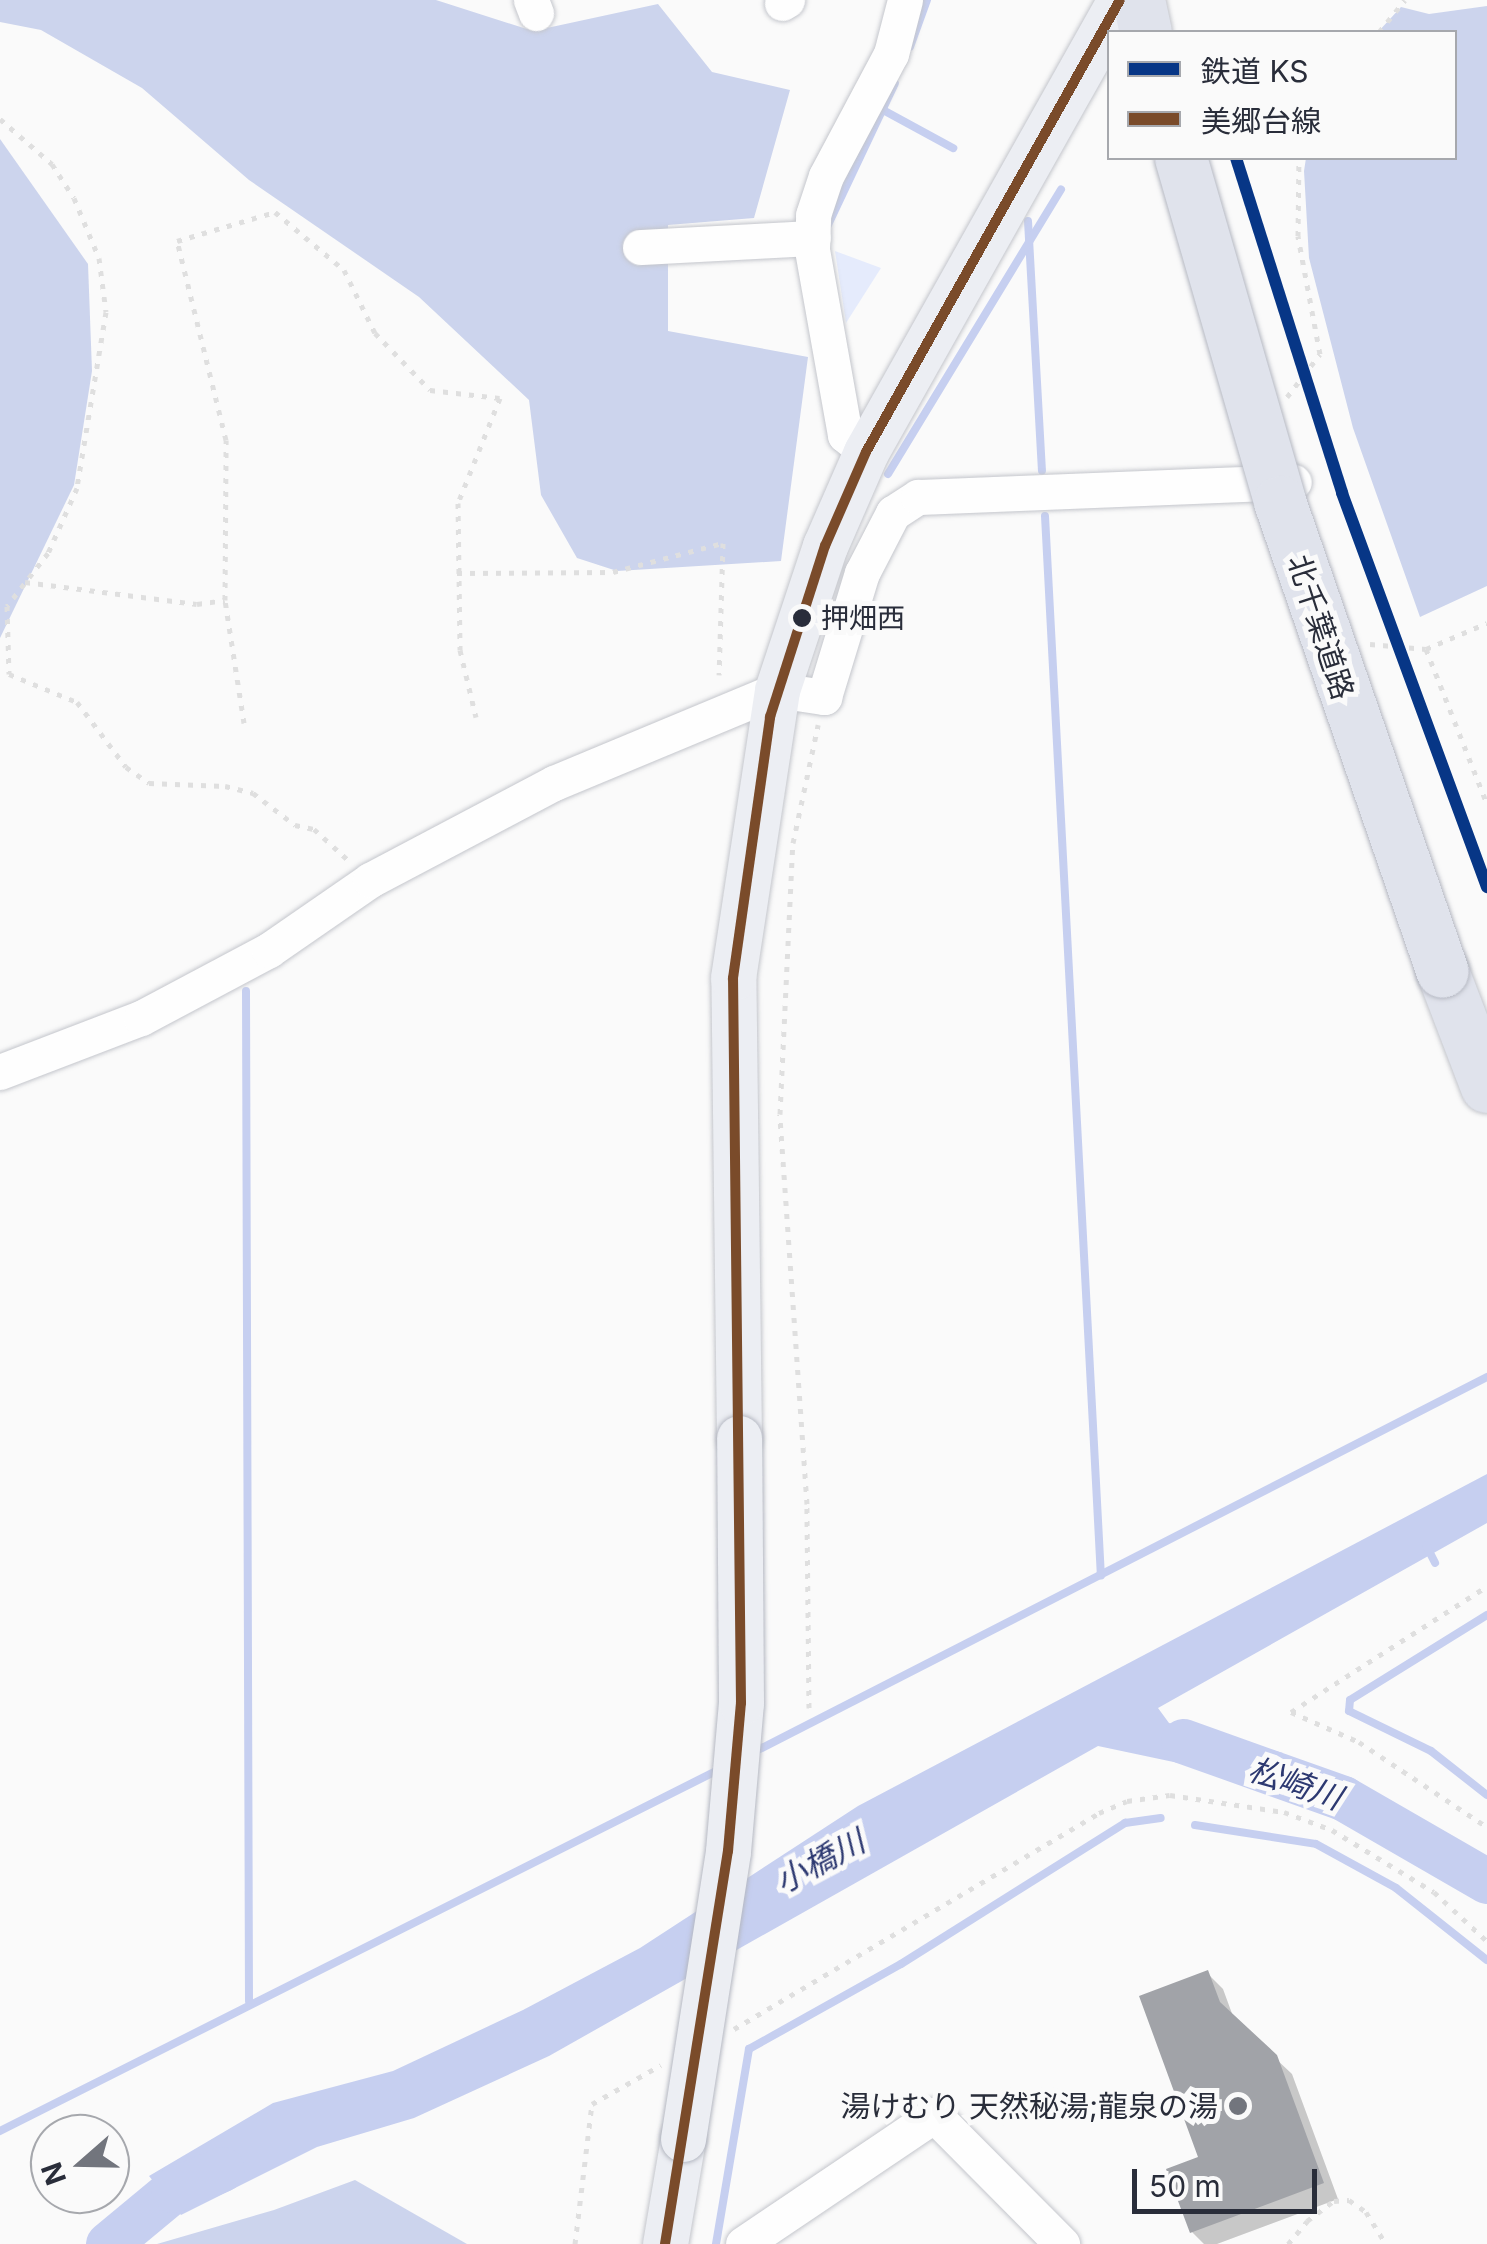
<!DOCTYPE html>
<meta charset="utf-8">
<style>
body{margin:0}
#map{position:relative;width:1487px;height:2244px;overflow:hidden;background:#fafafa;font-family:Inter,"Noto Sans JP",sans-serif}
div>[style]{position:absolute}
.green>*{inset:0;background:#e5ebfc}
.forest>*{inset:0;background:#ccd4ed}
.water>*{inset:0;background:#c6cff0}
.shadow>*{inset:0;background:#0003}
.stream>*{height:8px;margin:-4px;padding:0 4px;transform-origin:4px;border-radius:4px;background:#c6cff0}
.river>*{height:45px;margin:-22.5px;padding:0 22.5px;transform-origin:22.5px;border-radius:22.5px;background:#c6cff0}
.building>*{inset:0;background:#a1a3a8}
.path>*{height:5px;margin-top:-2.5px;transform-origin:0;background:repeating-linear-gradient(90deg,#dfdfdf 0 5px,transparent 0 13px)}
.roads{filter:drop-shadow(0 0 2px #c4c6cc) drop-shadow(0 0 2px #c4c6cc)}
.minor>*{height:35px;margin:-17.5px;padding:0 17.5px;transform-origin:17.5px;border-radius:17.5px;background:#fefefe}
.major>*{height:45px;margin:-22.5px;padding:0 22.5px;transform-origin:22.5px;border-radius:22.5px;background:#eceef3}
.highway>*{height:52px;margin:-26px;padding:0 26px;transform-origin:26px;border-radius:26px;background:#e0e3ec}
.bridges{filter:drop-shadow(0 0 2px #b5b8c2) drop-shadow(0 0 2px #b5b8c2)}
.major-bridge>*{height:45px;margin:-22.5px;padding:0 22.5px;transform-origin:22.5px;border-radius:22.5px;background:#eceef3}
.highway-bridge>*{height:52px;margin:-26px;padding:0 26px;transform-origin:26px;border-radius:26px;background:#e0e3ec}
.bus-1>*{height:10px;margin:-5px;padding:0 5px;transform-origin:5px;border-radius:5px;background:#7a4b2a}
.rail-1>*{height:12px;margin:-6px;padding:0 6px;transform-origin:6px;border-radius:6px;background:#073686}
.dots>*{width:28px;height:28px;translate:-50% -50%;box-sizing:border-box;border:5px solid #fafafa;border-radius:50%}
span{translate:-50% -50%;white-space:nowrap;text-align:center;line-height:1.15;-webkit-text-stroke:10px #fafafa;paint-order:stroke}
.bus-label{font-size:28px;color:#292d3a}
.left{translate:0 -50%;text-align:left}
.street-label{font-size:30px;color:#292d3a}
.poi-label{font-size:30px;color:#292d3a}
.right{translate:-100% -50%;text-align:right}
.water-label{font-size:32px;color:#2d3971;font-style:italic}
.legend{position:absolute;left:1107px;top:30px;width:350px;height:130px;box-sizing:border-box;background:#fafafa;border:2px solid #a6a8ad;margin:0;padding:12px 18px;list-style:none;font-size:30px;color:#292d3a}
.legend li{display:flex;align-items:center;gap:20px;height:50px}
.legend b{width:50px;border:2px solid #a6a8ad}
.north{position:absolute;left:30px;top:2114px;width:100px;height:100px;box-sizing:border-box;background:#fafafa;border:2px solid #a6a8ad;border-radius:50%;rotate:250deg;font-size:28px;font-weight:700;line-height:40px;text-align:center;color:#292d3a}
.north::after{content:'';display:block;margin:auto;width:35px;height:45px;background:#72757d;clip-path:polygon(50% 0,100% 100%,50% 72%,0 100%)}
.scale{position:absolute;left:1132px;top:2169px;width:185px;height:45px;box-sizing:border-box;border:5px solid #292d3a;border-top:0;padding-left:12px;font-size:30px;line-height:35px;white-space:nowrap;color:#292d3a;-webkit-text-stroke:8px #fafafa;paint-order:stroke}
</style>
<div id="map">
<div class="green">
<div style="clip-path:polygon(835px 251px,881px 268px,846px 323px)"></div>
</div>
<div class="forest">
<div style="clip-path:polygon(0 0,436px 0,533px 31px,658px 4px,712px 72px,790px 90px,754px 218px,668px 225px,668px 331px,808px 357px,781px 561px,617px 571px,577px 558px,541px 495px,529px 400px,419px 297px,249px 180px,142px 88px,41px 30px,0 22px)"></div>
<div style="clip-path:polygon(1487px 6px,1487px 586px,1420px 617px,1353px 428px,1309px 258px,1304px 171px,1306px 158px,1454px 158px,1454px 32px,1378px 32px,1401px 7px,1429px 14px)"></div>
<div style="clip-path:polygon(0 139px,88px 264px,92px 371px,74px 485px,0 638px)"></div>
<div style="clip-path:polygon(355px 2180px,467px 2244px,157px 2244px,274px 2210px)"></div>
</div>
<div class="water">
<div style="clip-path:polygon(1487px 1474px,1487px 1523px,1158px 1708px,1169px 1723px,1283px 1753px,1202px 1768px,1098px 1746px,549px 2056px,414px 2118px,317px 2147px,181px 2215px,149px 2176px,273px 2103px,393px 2071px,523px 2010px,640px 1948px,858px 1806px)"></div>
</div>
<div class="shadow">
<div style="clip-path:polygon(1207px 1973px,1223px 1989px,1234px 2019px,1292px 2074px,1338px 2199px,1217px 2244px,1204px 2244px,1192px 2232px,1201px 2158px)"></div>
</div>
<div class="stream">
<div style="left:910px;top:47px;width:50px;rotate:-70.1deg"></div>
<div style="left:883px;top:110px;width:80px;rotate:28.5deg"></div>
<div style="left:1028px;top:221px;width:250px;rotate:86.8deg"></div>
<div style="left:826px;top:229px;width:161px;rotate:-64.7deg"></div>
<div style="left:888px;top:474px;width:333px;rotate:-58.7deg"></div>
<div style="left:1045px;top:516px;width:1061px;rotate:86.98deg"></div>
<div style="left:246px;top:991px;width:1010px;rotate:89.83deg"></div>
<div style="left:1426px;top:1545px;width:20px;rotate:63deg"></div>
<div style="left:1487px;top:1615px;width:161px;rotate:148.2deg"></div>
<div style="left:1350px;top:1700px;width:11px;rotate:95deg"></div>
<div style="left:1349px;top:1711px;width:91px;rotate:26deg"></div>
<div style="left:1431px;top:1751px;width:71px;rotate:38.2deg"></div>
<div style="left:752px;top:1753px;width:826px;rotate:-27.09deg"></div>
<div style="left:1195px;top:1825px;width:122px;rotate:8.9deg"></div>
<div style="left:1316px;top:1844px;width:91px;rotate:28.8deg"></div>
<div style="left:1396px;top:1888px;width:116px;rotate:38.4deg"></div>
<div style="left:0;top:2131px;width:808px;rotate:-26.69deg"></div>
<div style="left:716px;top:2244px;width:198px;rotate:-80.4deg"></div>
<div style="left:749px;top:2049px;width:174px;rotate:-29.2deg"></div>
<div style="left:901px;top:1964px;width:265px;rotate:-32.2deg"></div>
<div style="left:1125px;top:1823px;width:36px;rotate:-8deg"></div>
</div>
<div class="river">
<div style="left:1183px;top:1741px;width:170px;rotate:19.6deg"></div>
<div style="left:1343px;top:1798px;width:166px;rotate:30deg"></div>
<div style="left:108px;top:2244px;width:85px;rotate:-39.7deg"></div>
<div style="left:173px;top:2190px;width:53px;rotate:-23.2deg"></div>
</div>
<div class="building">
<div style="clip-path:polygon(1208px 1970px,1220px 2002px,1277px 2055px,1324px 2183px,1190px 2233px,1166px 2169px,1198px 2157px,1139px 1996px)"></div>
</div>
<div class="path">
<div style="left:1379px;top:32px;width:41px;rotate:-50.9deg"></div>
<div style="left:0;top:119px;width:69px;rotate:40.9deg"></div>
<div style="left:52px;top:164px;width:40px;rotate:57.1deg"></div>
<div style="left:74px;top:198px;width:65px;rotate:67.4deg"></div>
<div style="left:99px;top:258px;width:54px;rotate:82.6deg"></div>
<div style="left:106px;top:312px;width:178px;rotate:99.4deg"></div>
<div style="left:77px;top:488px;width:71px;rotate:114deg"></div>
<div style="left:48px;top:553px;width:67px;rotate:127.7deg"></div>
<div style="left:7px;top:606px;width:68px;rotate:88.3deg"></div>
<div style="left:9px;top:674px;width:74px;rotate:22.4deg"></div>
<div style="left:77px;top:702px;width:81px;rotate:53deg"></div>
<div style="left:126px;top:767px;width:28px;rotate:35deg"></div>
<div style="left:149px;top:783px;width:76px;rotate:2.3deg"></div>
<div style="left:225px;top:786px;width:29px;rotate:14deg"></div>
<div style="left:253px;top:793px;width:53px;rotate:37.3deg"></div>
<div style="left:295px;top:825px;width:19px;rotate:12deg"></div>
<div style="left:314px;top:829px;width:47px;rotate:42.4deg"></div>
<div style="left:1287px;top:397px;width:54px;rotate:-52.5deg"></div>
<div style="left:1320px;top:354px;width:120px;rotate:-100.6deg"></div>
<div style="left:1298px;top:236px;width:78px;rotate:-89.3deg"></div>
<div style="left:457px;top:573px;width:156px;rotate:-0.4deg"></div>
<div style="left:613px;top:572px;width:114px;rotate:-14.8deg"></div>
<div style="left:723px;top:543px;width:132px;rotate:91.7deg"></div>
<div style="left:25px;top:582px;width:173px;rotate:7.3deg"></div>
<div style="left:197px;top:604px;width:28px;rotate:-8deg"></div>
<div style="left:1370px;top:644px;width:56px;rotate:5.1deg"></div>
<div style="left:1426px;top:649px;width:66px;rotate:-23.1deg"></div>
<div style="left:1426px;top:649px;width:167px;rotate:68.5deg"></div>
<div style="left:244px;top:723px;width:124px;rotate:-98.8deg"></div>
<div style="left:225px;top:600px;width:160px;rotate:-89.6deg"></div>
<div style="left:226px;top:440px;width:205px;rotate:-103.8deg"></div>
<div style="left:177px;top:241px;width:102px;rotate:-16.5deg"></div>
<div style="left:275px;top:212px;width:90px;rotate:40deg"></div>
<div style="left:344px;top:270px;width:70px;rotate:63.8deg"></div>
<div style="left:375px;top:333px;width:79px;rotate:46deg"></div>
<div style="left:430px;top:390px;width:70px;rotate:6.5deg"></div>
<div style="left:500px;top:398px;width:113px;rotate:111.8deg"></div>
<div style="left:458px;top:503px;width:147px;rotate:89.2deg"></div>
<div style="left:460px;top:650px;width:69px;rotate:76.6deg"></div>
<div style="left:809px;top:1708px;width:204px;rotate:-90.6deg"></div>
<div style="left:807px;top:1504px;width:391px;rotate:-94deg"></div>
<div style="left:780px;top:1114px;width:271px;rotate:-87.3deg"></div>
<div style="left:793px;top:843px;width:121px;rotate:-78deg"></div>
<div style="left:1291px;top:1712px;width:233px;rotate:-32.7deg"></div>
<div style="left:1291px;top:1712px;width:74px;rotate:23.8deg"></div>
<div style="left:1359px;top:1742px;width:154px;rotate:33.6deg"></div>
<div style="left:734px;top:2029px;width:424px;rotate:-30.6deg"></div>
<div style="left:1099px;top:1813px;width:30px;rotate:-23deg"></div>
<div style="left:1127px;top:1801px;width:43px;rotate:-7.9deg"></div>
<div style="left:1170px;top:1795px;width:115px;rotate:8.5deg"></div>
<div style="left:1284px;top:1812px;width:51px;rotate:20.6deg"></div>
<div style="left:1332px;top:1830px;width:119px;rotate:31.3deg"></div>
<div style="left:1434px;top:1892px;width:72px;rotate:42.8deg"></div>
<div style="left:575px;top:2244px;width:141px;rotate:-83.1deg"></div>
<div style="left:592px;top:2104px;width:79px;rotate:-29.5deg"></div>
<div style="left:1288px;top:2244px;width:30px;rotate:-50deg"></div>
<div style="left:1307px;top:2221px;width:34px;rotate:-37deg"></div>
<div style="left:1334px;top:2201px;width:15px;rotate:-4deg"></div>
<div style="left:1349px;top:2200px;width:21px;rotate:35deg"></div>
<div style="left:1366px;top:2212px;width:38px;rotate:58deg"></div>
</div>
<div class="roads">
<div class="minor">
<div style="left:531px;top:0;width:14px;rotate:69deg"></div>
<div style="left:782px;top:3px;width:6px;rotate:-31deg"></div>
<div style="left:640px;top:247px;width:173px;rotate:-3deg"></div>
<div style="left:866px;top:452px;width:27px;rotate:-141deg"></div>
<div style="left:845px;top:435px;width:189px;rotate:-100.1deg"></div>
<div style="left:812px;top:249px;width:34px;rotate:-88deg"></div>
<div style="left:813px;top:215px;width:41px;rotate:-71.6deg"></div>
<div style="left:826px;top:176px;width:138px;rotate:-62deg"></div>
<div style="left:891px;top:54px;width:56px;rotate:-75.5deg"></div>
<div style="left:0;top:1072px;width:151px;rotate:-21deg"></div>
<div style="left:141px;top:1018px;width:145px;rotate:-28deg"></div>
<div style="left:269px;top:950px;width:123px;rotate:-34.7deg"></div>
<div style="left:370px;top:880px;width:208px;rotate:-27.8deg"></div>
<div style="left:554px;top:783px;width:242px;rotate:-22.6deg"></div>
<div style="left:777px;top:690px;width:48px;rotate:8.5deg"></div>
<div style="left:824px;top:697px;width:130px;rotate:-73deg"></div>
<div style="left:862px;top:573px;width:68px;rotate:-62.7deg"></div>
<div style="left:893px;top:513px;width:30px;rotate:-33deg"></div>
<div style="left:918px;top:497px;width:376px;rotate:-2.3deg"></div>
<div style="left:743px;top:2244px;width:230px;rotate:-34deg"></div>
<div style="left:934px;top:2115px;width:182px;rotate:45.2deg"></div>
</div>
<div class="major">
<div style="left:739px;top:1438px;width:460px;rotate:-90.7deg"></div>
<div style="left:733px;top:978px;width:291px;rotate:-81.3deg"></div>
<div style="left:777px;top:690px;width:152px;rotate:-71.6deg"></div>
<div style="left:825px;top:546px;width:103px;rotate:-66.4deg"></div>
<div style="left:866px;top:452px;width:518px;rotate:-60.67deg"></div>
<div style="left:665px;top:2244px;width:107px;rotate:-80.3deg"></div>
</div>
<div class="highway">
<div style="left:1139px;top:0;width:33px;rotate:78deg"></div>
<div style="left:1443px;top:972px;width:123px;rotate:69.1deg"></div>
</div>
</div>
<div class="bridges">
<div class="major-bridge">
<div style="left:683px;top:2139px;width:291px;rotate:-81.1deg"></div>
<div style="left:728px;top:1851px;width:149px;rotate:-85deg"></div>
<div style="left:741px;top:1703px;width:265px;rotate:-90.4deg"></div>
</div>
<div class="highway-bridge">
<div style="left:1181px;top:158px;width:358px;rotate:73.9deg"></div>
<div style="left:1280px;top:502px;width:497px;rotate:70.9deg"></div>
</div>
</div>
<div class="bus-1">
<div style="left:665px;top:2244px;width:398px;rotate:-80.9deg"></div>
<div style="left:728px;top:1851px;width:149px;rotate:-85deg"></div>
<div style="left:741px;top:1703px;width:725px;rotate:-90.63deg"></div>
<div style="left:733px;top:978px;width:264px;rotate:-81.9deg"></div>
<div style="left:770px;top:717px;width:180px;rotate:-72.2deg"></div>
<div style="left:825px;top:546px;width:103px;rotate:-66.4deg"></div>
<div style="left:866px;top:452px;width:518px;rotate:-60.67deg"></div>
</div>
<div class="rail-1">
<div style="left:1236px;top:158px;width:351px;rotate:72.4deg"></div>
<div style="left:1342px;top:493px;width:420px;rotate:69.8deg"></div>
</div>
<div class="dots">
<div style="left:802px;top:618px;background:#292d3a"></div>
<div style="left:1238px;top:2106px;background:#72757d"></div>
</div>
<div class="bus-label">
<span class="left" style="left:821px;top:618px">押畑西</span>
</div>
<div class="street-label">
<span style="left:1321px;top:627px;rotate:72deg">北千葉道路</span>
</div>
<div class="poi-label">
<span class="right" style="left:1218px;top:2106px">湯けむり 天然秘湯;龍泉の湯</span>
</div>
<div class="water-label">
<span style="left:1295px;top:1784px;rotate:19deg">松崎川</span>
<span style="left:820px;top:1862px;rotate:-28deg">小橋川</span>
</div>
<ul class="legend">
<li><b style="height:12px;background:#073686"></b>鉄道 KS</li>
<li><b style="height:12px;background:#7a4b2a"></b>美郷台線</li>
</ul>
<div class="north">N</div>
<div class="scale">50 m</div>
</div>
